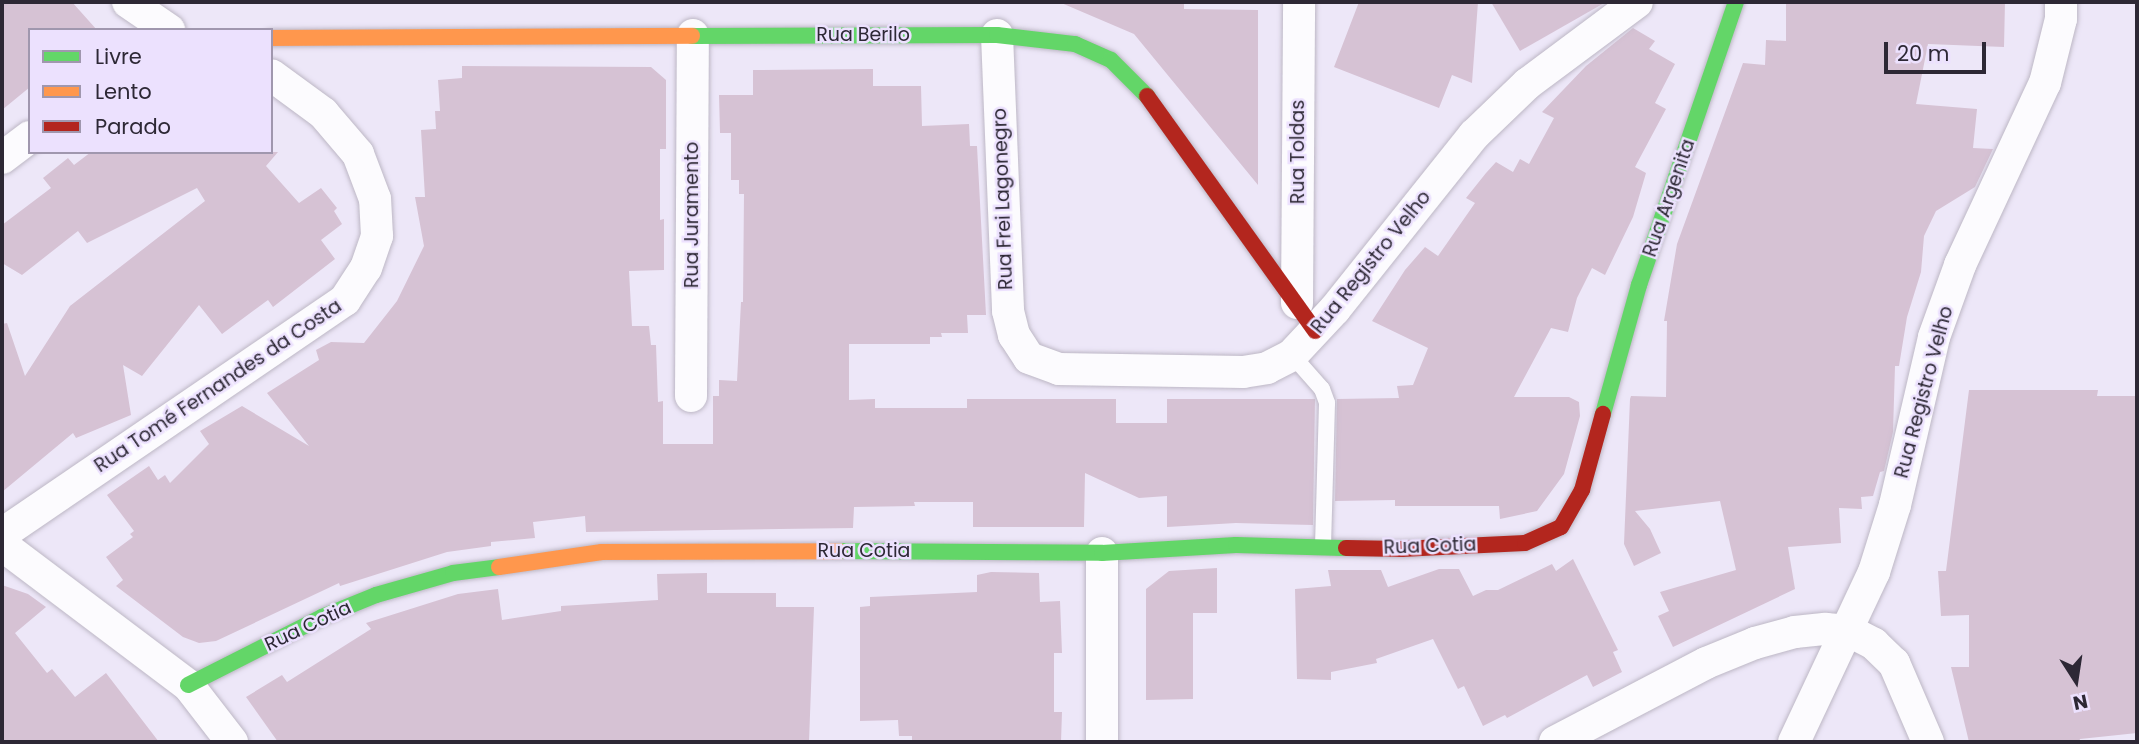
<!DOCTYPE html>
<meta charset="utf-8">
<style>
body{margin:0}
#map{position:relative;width:2139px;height:744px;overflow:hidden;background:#ede7f8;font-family:Poppins,sans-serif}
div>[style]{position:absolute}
.building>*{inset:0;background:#d6c2d4}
.roads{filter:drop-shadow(0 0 2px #bdb7c5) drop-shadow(0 0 2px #bdb7c5)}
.lane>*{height:16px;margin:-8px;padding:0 8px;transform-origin:8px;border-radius:8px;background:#fcfbfe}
.street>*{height:32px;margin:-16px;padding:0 16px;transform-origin:16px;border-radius:16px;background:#fcfbfe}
.fast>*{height:16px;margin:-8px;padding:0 8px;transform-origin:8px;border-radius:8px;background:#63d668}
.slow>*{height:16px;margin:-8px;padding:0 8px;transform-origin:8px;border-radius:8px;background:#ff974d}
.jam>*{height:16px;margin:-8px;padding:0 8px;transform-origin:8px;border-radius:8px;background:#b3261e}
span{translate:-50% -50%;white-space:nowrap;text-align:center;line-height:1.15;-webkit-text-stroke:5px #ece1fe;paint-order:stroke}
.street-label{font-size:19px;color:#2d2835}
.frame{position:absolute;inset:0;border:4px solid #2d2835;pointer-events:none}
.legend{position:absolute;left:28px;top:28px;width:245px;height:126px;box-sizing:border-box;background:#ece1fe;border:2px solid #a097ae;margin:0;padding:9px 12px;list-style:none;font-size:21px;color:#2d2835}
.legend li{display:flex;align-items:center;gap:14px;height:35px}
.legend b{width:35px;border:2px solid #a097ae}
.north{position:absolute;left:2041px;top:646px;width:70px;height:70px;-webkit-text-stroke:5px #ece1fe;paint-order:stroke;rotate:168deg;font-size:19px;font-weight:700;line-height:28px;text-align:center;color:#2d2835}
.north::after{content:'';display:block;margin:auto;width:24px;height:32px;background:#2d2835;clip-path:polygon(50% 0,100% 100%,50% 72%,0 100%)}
.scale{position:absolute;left:1884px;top:42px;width:102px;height:32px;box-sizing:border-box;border:4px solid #2d2835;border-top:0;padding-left:9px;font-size:21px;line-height:24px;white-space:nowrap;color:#2d2835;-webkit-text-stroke:5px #ece1fe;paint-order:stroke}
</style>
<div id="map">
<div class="building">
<div style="clip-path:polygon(2px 2px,72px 2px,97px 30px,30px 30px,30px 87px,2px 110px)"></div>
<div style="clip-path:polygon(1059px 2px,1184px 2px,1184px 9px,1258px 10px,1258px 185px,1134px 34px)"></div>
<div style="clip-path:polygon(1359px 2px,1478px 2px,1472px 83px,1452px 75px,1439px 108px,1334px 67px)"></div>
<div style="clip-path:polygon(1491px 2px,1606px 2px,1520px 51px)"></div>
<div style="clip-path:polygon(1786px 2px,2005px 2px,2004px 47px,1928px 44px,1916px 104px,1977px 109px,1973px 148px,1993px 149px,1975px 187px,1936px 211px,1924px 236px,1921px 272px,1907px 317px,1899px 366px,1895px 366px,1893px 432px,1884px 471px,1880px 472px,1873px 496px,1861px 497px,1862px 509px,1839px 508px,1841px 543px,1788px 547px,1795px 589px,1673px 647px,1658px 616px,1669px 611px,1660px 592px,1736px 570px,1720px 501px,1635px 511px,1650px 529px,1661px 553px,1634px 566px,1624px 544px,1630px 399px,1631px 396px,1666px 397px,1667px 321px,1664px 321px,1677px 244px,1743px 63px,1765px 65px,1766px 40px,1786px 41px)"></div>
<div style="clip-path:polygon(1633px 28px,1655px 41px,1649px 49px,1675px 64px,1655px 103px,1666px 109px,1635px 167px,1646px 173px,1633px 217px,1605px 275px,1592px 268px,1577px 298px,1568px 332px,1551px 328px,1514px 397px,1569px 397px,1579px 402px,1580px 416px,1564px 474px,1537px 511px,1500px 519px,1499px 506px,1395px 506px,1395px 500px,1335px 501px,1337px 399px,1399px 398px,1397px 386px,1413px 385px,1428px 348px,1372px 321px,1405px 270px,1425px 247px,1438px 256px,1475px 203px,1466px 198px,1486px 173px,1496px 162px,1513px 172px,1520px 159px,1529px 164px,1554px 118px,1542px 112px,1586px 66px)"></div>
<div style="clip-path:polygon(462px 66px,651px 67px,666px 80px,666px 149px,660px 149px,660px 220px,664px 219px,664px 270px,629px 271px,632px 326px,649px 326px,651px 345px,656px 345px,658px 402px,663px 401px,663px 444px,713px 444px,713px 396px,719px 396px,719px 380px,737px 381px,741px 302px,743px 302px,744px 194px,739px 194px,739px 180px,731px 180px,731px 133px,720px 133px,719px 95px,753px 95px,753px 70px,873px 69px,873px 86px,921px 86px,922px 126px,969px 124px,970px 146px,977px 146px,986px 315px,967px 315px,968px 333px,941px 333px,942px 337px,930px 337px,930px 344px,849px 344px,849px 400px,875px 399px,875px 408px,967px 408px,967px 399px,1116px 399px,1116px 423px,1167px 423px,1167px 399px,1315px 399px,1313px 525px,1236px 523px,1167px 527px,1167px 496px,1139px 498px,1085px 473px,1084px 527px,973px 527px,973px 502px,914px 502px,915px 506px,854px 507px,853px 528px,586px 532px,585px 516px,533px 522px,535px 538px,491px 542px,491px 546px,447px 552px,340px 586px,339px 583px,216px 641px,199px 643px,183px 637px,116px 586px,123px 580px,106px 557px,133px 537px,130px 534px,134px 531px,107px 495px,149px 466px,158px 480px,165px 475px,170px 483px,209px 444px,200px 431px,242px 406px,309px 446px,267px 393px,319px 360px,316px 350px,331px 342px,364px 343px,397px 301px,424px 246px,415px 197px,425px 197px,421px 130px,436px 129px,435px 111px,440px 111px,438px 80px,462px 78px)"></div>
<div style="clip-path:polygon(91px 152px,278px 152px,266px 166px,299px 203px,321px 188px,337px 208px,334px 211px,342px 224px,321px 240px,335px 259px,273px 307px,268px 300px,222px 334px,199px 305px,142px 376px,123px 365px,131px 415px,76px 438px,73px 433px,2px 492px,2px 324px,7px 323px,25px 376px,70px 306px,205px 201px,197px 188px,87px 243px,78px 231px,22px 275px,2px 263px,2px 225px,51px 188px,43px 178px,68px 158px,74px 165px)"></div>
<div style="clip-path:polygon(1969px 390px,2098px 390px,2097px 396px,2137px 396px,2137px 733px,2080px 739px,2079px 742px,1969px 742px,1951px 667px,1969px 667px,1969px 615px,1941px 616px,1938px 571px,1946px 571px)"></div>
<div style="clip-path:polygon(1573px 559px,1618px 650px,1613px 652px,1622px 672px,1593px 687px,1587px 675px,1507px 718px,1505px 715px,1483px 726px,1464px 686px,1458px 689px,1433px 639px,1376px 659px,1377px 663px,1331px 672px,1331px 680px,1297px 679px,1295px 589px,1331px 586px,1328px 570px,1381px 570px,1388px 587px,1439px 569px,1459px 569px,1473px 596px,1486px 590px,1498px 590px,1552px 564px,1556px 571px)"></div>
<div style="clip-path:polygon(1217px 568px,1217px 613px,1193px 613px,1193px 699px,1146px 700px,1146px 589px,1169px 571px)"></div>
<div style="clip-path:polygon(991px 572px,1039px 573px,1040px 602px,1060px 601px,1062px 653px,1054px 653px,1054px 712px,1062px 712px,1061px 742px,912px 742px,912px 736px,899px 736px,898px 720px,860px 721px,860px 607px,870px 606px,870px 597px,977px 592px,977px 575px)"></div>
<div style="clip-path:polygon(707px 573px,707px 593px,776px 593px,776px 607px,814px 607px,809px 742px,278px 742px,246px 697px,282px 675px,287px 682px,371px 629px,366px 623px,458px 594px,498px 589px,502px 620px,561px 611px,561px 606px,658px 600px,657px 574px)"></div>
<div style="clip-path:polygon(2px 585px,28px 594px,46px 607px,15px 633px,47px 673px,52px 669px,75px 697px,106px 673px,159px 742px,2px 742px)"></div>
</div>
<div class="roads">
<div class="lane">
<div style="left:1292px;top:355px;width:45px;rotate:48.6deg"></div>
<div style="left:1322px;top:389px;width:15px;rotate:70deg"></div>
<div style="left:1327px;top:403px;width:144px;rotate:91.6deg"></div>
</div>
<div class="street">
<div style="left:128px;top:2px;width:50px;rotate:34.3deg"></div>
<div style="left:997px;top:35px;width:276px;rotate:87.7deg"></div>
<div style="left:1008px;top:311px;width:25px;rotate:76deg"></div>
<div style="left:1014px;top:335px;width:27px;rotate:57deg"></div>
<div style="left:1029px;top:358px;width:32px;rotate:20deg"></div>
<div style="left:1059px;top:369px;width:184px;rotate:0.9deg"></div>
<div style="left:1243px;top:372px;width:24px;rotate:-9deg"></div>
<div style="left:1267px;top:368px;width:28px;rotate:-27deg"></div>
<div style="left:1292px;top:355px;width:63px;rotate:-46.9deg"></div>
<div style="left:1335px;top:309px;width:223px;rotate:-51.4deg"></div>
<div style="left:1474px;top:135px;width:74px;rotate:-43.9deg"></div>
<div style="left:1527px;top:84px;width:137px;rotate:-36.7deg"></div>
<div style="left:2px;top:158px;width:35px;rotate:-37deg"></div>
<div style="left:1297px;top:303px;width:301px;rotate:-89.6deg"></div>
<div style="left:691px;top:396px;width:361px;rotate:-89.7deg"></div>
<div style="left:2px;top:534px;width:415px;rotate:-34.3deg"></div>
<div style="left:345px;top:300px;width:38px;rotate:-57deg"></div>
<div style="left:366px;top:268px;width:34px;rotate:-71deg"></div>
<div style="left:377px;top:236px;width:37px;rotate:-93deg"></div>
<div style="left:375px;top:199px;width:48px;rotate:-110.7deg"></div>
<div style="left:358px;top:154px;width:54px;rotate:-130.5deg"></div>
<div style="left:323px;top:113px;width:64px;rotate:-143.8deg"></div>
<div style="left:2px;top:545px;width:233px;rotate:37deg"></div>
<div style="left:188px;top:685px;width:72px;rotate:52.3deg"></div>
<div style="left:1102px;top:742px;width:189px;rotate:-90deg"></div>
<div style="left:1555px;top:742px;width:170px;rotate:-27.6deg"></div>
<div style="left:1706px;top:663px;width:53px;rotate:-22.2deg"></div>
<div style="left:1755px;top:643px;width:41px;rotate:-15.4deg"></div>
<div style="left:1795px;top:632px;width:31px;rotate:-6deg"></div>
<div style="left:1826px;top:629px;width:23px;rotate:5deg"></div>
<div style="left:1849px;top:631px;width:28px;rotate:27deg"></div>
<div style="left:1874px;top:644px;width:28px;rotate:44deg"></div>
<div style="left:1894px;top:663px;width:86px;rotate:66.7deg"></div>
<div style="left:1794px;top:742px;width:188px;rotate:-64.8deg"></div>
<div style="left:1874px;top:572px;width:70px;rotate:-72.6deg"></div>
<div style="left:1895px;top:505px;width:172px;rotate:-76.9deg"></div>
<div style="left:1934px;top:337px;width:77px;rotate:-70.1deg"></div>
<div style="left:1960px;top:265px;width:201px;rotate:-65deg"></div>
<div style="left:2045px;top:83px;width:66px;rotate:-76deg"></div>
<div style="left:2061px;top:19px;width:17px;rotate:-90deg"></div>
</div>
<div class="fast">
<div style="left:692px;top:36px;width:305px;rotate:-0.2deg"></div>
<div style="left:997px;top:35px;width:79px;rotate:6.6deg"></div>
<div style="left:1075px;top:44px;width:39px;rotate:24deg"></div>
<div style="left:1111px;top:60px;width:51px;rotate:45deg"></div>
<div style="left:1603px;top:414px;width:134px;rotate:-74.4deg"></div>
<div style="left:1639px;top:285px;width:299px;rotate:-71.1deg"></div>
<div style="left:839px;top:551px;width:263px;rotate:0.4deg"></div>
<div style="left:1102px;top:553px;width:134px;rotate:-3.4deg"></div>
<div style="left:1236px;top:545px;width:110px;rotate:1.6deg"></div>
<div style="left:188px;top:685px;width:150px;rotate:-26.9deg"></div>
<div style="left:322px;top:617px;width:58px;rotate:-22.2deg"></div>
<div style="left:376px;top:595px;width:80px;rotate:-15.9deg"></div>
<div style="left:453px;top:573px;width:46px;rotate:-7.4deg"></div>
</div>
<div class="slow">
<div style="left:271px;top:38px;width:421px;rotate:-0.3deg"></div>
<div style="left:499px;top:567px;width:104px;rotate:-8.3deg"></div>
<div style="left:602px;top:552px;width:237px;rotate:-0.2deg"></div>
</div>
<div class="jam">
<div style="left:1147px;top:96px;width:289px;rotate:54.4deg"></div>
<div style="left:1346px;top:548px;width:55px;rotate:1deg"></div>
<div style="left:1401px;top:549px;width:124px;rotate:-2.8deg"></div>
<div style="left:1525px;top:543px;width:39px;rotate:-24deg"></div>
<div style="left:1561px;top:527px;width:43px;rotate:-60.4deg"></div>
<div style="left:1582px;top:490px;width:79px;rotate:-74.6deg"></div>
</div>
</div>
<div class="street-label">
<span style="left:863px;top:35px">Rua Berilo</span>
<span style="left:1298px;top:152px;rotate:-90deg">Rua Toldas</span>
<span style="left:1669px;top:198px;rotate:-71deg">Rua Argenita</span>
<span style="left:1003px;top:199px;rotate:-92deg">Rua Frei Lagonegro</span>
<span style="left:692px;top:215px;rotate:-90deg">Rua Juramento</span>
<span style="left:1371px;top:262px;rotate:-51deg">Rua Registro Velho</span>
<span style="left:218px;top:386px;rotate:-34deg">Rua Tomé Fernandes da Costa</span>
<span style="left:1924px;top:392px;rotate:-75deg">Rua Registro Velho</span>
<span style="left:1430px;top:546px;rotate:-2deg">Rua Cotia</span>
<span style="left:864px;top:551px">Rua Cotia</span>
<span style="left:308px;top:626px;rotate:-25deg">Rua Cotia</span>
</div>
<div class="frame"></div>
<ul class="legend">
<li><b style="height:9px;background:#63d668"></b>Livre</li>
<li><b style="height:9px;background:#ff974d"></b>Lento</li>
<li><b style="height:9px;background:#b3261e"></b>Parado</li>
</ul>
<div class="north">N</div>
<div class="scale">20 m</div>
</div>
